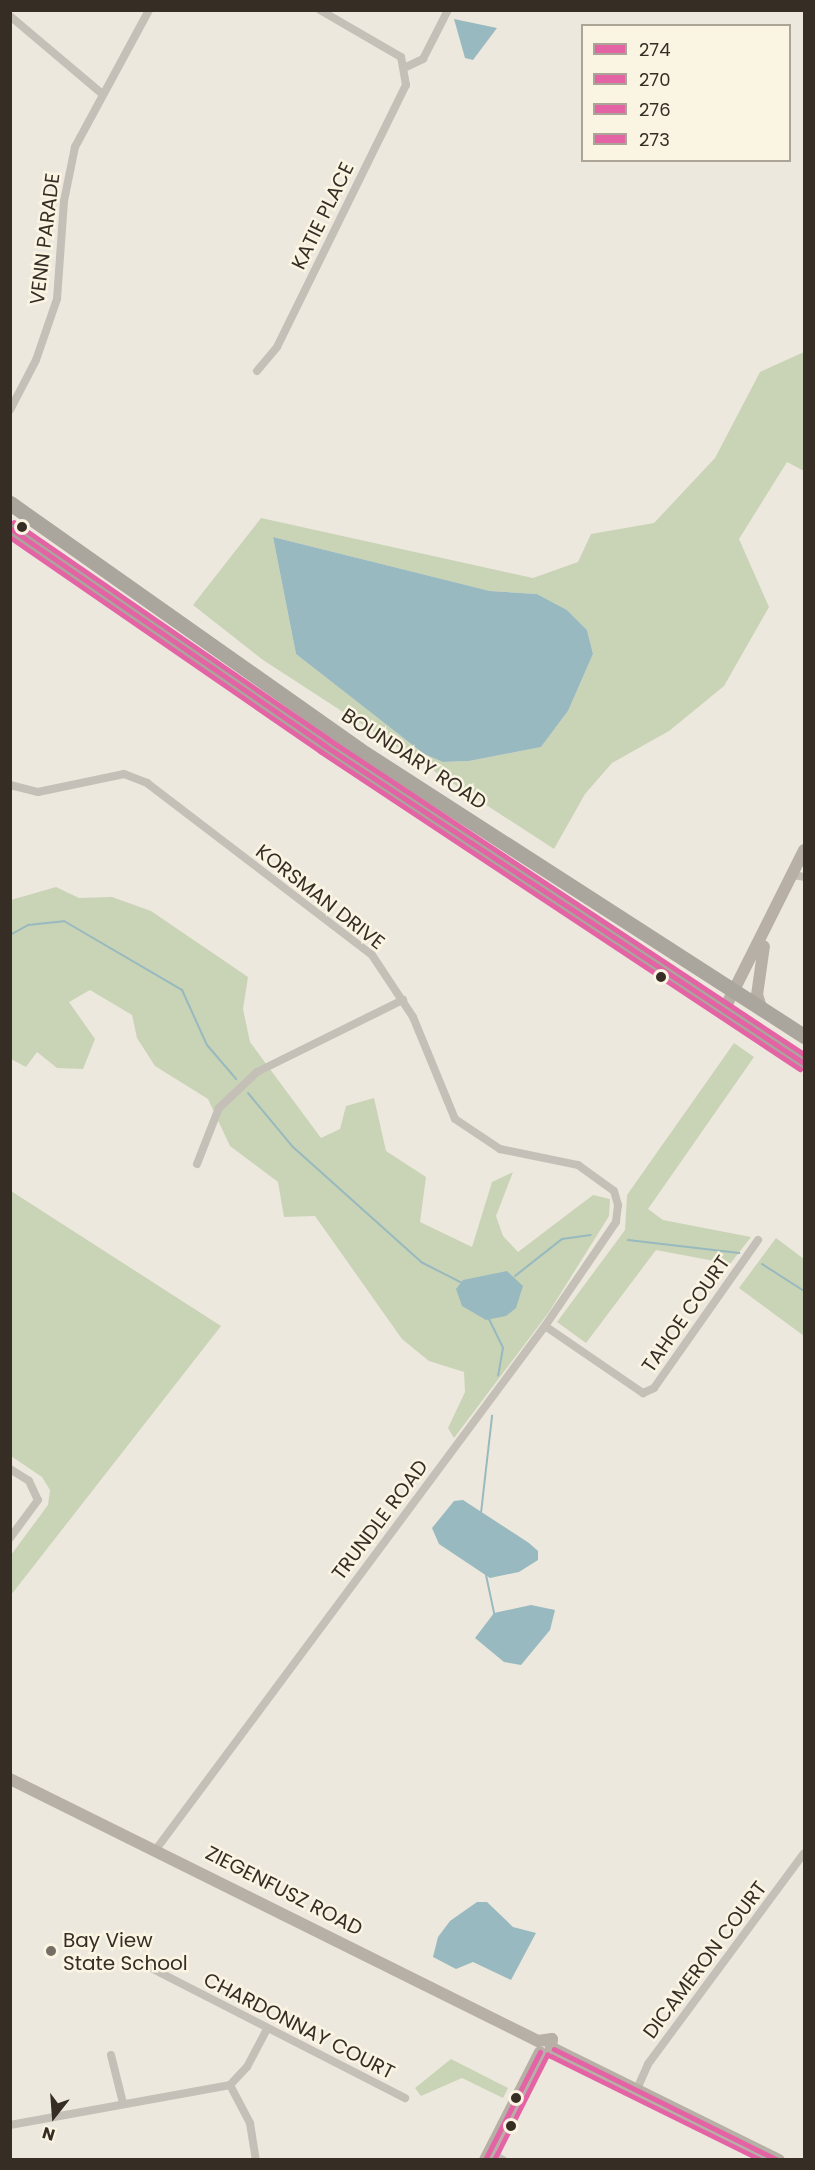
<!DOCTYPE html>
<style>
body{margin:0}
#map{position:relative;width:815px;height:2170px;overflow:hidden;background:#ede8dd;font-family:Poppins,sans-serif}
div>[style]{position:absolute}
.green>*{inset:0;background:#c9d4b6}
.water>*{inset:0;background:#98b9bf}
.stream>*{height:2px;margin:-1px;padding:0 1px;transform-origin:1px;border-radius:1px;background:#98b9bf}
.street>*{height:8px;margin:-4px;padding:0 4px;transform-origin:4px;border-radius:4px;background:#c5c0b7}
.secondary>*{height:12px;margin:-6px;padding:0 6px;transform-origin:6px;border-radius:6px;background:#b6b0a7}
.highway>*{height:15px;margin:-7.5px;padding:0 7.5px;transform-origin:7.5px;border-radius:7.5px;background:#aba69d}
.bus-1>*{height:4.5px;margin:-2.25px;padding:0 2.25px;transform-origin:2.25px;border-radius:2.25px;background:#e463a4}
.bus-2>*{height:4.5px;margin:-2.25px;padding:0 2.25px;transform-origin:2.25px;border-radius:2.25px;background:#e463a4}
.bus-3>*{height:4.5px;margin:-2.25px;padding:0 2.25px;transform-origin:2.25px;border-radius:2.25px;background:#e463a4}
.bus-4>*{height:4.5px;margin:-2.25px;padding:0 2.25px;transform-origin:2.25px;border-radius:2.25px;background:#e463a4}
.dots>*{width:16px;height:16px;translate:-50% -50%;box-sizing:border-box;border:3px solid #faf4e3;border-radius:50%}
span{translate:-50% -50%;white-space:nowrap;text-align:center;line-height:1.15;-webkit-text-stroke:5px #faf4e3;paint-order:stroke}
.street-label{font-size:20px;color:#362d25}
.poi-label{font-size:20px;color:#362d25}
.left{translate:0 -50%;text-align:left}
.frame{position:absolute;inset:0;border:12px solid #362d25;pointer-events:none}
.legend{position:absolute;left:581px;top:24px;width:210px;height:138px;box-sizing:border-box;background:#faf4e3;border:2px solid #aca497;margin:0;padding:8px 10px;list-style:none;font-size:18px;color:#362d25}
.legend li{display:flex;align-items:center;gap:12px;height:30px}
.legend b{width:30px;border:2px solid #aca497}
.north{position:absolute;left:24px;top:2086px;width:60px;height:60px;-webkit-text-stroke:4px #faf4e3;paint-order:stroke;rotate:197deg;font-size:16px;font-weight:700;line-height:24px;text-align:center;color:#362d25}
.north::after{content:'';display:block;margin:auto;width:21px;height:27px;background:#362d25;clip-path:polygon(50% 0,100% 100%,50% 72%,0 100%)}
</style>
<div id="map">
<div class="green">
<div style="clip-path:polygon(evenodd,804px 352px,804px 471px,787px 462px,739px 539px,769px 607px,724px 686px,669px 731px,612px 763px,585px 794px,554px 849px,263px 660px,193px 605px,261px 518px,533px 578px,578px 562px,591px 534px,654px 523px,715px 458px,760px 372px,804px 352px,273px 537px,490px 591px,537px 594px,567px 610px,587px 630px,593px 654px,568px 711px,541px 747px,469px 761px,443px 762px,424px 754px,296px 654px,273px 537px)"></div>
<div style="clip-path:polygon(56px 887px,79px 898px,112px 897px,151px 911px,248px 977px,243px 1009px,250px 1042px,321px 1138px,340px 1129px,346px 1106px,374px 1098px,386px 1151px,426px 1177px,420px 1222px,472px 1247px,492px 1182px,513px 1172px,496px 1216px,503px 1236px,518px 1252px,593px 1195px,610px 1199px,609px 1216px,549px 1312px,454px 1438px,448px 1428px,465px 1392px,464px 1372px,429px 1361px,402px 1339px,315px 1216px,284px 1217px,278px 1182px,230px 1146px,208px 1099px,155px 1066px,137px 1038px,132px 1015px,90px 990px,69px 1002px,95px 1039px,83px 1069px,57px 1068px,37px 1052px,26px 1067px,11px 1059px,11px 900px)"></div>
<div style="clip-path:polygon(734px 1043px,754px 1057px,648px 1209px,663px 1220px,751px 1237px,730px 1264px,656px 1250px,586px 1343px,557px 1322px,625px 1230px,627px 1195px)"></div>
<div style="clip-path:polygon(11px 1191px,221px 1326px,11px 1595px,11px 1555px,48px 1505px,50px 1490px,42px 1477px,11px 1456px)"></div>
<div style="clip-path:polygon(776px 1238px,804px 1259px,804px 1336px,739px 1288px)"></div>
<div style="clip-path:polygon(451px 2059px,508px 2088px,503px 2098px,462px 2078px,421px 2096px,415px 2088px)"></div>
</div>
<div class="water">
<div style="clip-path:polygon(454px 19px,497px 28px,473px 60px,465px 58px)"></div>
<div style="clip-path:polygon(273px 537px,490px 591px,537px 594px,567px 610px,587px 630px,593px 654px,568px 711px,541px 747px,469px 761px,443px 762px,424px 754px,296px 654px)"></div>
<div style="clip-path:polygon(507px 1271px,523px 1286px,516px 1308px,506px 1316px,486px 1320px,462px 1306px,456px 1289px,463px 1280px)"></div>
<div style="clip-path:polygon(463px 1500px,529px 1543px,538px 1551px,538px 1560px,519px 1572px,490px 1578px,439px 1544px,432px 1528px,454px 1501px)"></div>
<div style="clip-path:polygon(531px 1605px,555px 1610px,550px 1630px,521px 1665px,504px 1662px,475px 1638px,494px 1613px)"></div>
<div style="clip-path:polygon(477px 1902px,487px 1902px,513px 1927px,536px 1933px,511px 1980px,473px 1962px,456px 1969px,433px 1957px,438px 1937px,450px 1921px)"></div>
</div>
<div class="stream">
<div style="left:10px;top:935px;width:21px;rotate:-29deg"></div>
<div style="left:28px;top:925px;width:36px;rotate:-6deg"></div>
<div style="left:64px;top:921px;width:137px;rotate:30.3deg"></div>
<div style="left:182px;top:990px;width:60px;rotate:65.6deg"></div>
<div style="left:207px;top:1045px;width:45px;rotate:49.5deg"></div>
<div style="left:248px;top:1093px;width:70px;rotate:50.2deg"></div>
<div style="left:293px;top:1147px;width:172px;rotate:41.9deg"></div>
<div style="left:421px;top:1262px;width:46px;rotate:27.1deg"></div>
<div style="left:628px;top:1240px;width:112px;rotate:6.7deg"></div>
<div style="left:762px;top:1264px;width:50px;rotate:32.7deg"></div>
<div style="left:515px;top:1276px;width:60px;rotate:-38.2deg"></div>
<div style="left:562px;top:1239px;width:29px;rotate:-8deg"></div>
<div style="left:488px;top:1317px;width:34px;rotate:64deg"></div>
<div style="left:503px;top:1348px;width:28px;rotate:100deg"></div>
<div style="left:481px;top:1513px;width:98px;rotate:-83.5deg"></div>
<div style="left:486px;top:1575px;width:40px;rotate:78deg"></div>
</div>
<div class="street">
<div style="left:10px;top:16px;width:118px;rotate:40.2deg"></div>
<div style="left:406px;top:67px;width:19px;rotate:-25deg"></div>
<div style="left:423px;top:59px;width:55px;rotate:-63deg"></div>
<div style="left:257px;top:371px;width:31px;rotate:-50deg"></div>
<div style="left:277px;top:347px;width:292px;rotate:-63.8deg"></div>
<div style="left:406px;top:85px;width:28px;rotate:-100deg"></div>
<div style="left:401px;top:57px;width:94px;rotate:-149.9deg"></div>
<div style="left:10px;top:410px;width:56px;rotate:-62.5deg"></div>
<div style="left:36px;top:360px;width:65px;rotate:-71deg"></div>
<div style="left:57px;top:299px;width:98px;rotate:-85.9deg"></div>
<div style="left:64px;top:201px;width:55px;rotate:-78.5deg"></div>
<div style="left:75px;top:147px;width:156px;rotate:-61.6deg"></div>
<div style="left:10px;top:785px;width:29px;rotate:14deg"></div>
<div style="left:38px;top:792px;width:88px;rotate:-11.8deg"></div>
<div style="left:124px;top:774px;width:25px;rotate:21deg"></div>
<div style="left:147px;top:783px;width:283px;rotate:37.4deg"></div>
<div style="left:372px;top:955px;width:74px;rotate:56.5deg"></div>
<div style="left:413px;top:1017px;width:110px;rotate:67.6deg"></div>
<div style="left:455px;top:1119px;width:54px;rotate:33.7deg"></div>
<div style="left:500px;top:1149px;width:80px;rotate:11.6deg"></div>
<div style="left:578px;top:1165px;width:44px;rotate:35.8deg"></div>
<div style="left:614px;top:1191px;width:15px;rotate:74deg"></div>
<div style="left:618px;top:1205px;width:17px;rotate:97deg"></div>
<div style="left:616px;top:1222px;width:126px;rotate:124.3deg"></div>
<div style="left:545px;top:1326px;width:650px;rotate:126.62deg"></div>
<div style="left:793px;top:875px;width:11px;rotate:10deg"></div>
<div style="left:197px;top:1164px;width:60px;rotate:-68.6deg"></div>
<div style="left:219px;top:1108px;width:52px;rotate:-43.5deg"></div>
<div style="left:257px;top:1072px;width:163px;rotate:-26.3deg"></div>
<div style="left:545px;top:1326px;width:119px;rotate:34.4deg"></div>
<div style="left:643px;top:1393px;width:12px;rotate:-24deg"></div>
<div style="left:654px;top:1388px;width:181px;rotate:-54.9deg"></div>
<div style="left:10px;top:1469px;width:22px;rotate:32deg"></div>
<div style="left:29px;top:1481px;width:21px;rotate:65deg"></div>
<div style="left:38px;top:1500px;width:47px;rotate:126.4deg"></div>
<div style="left:147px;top:1966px;width:290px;rotate:27.1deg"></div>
<div style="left:111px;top:2055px;width:49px;rotate:76deg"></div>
<div style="left:230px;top:2085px;width:43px;rotate:62.2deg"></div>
<div style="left:250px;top:2123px;width:37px;rotate:81deg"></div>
<div style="left:637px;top:2089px;width:27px;rotate:-66deg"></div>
<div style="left:648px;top:2064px;width:262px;rotate:-53.5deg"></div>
<div style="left:10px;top:2125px;width:224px;rotate:-10.3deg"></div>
<div style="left:230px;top:2085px;width:25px;rotate:-47deg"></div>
<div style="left:247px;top:2067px;width:43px;rotate:-62.2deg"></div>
<div style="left:489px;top:2152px;width:16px;rotate:30deg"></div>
</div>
<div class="secondary">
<div style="left:761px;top:1007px;width:13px;rotate:-108deg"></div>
<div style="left:757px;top:995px;width:49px;rotate:-81.9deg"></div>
<div style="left:724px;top:1010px;width:179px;rotate:-63.4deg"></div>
<div style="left:10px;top:1779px;width:589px;rotate:26.39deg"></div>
<div style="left:538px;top:2041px;width:14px;rotate:-8deg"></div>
<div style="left:552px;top:2039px;width:14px;rotate:98deg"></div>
<div style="left:554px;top:2049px;width:251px;rotate:26.3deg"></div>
<div style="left:485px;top:2160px;width:121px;rotate:-63deg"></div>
</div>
<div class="highway">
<div style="left:10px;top:503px;width:428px;rotate:35.2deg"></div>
<div style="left:360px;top:750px;width:528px;rotate:32.79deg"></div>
<div style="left:10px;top:528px;width:382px;rotate:34.6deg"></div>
<div style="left:324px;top:745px;width:576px;rotate:33.52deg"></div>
</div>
<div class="bus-1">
<div style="left:10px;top:528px;width:382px;rotate:34.6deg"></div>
<div style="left:324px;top:745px;width:576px;rotate:33.52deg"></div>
<div style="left:554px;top:2049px;width:250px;rotate:26.4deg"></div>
<div style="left:485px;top:2160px;width:121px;rotate:-63deg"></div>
</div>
<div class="bus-2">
<div style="left:10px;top:537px;width:377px;rotate:34.6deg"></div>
<div style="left:320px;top:751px;width:576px;rotate:33.52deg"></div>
</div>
<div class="bus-3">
<div style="left:14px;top:522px;width:382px;rotate:34.6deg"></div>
<div style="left:328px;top:739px;width:571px;rotate:33.5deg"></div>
</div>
<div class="bus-4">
<div style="left:551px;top:2056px;width:234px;rotate:26.3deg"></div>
<div style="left:494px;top:2160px;width:118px;rotate:-63.2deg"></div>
</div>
<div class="dots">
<div style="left:22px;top:527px;background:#362d25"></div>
<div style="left:661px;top:977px;background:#362d25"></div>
<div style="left:51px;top:1951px;background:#766e65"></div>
<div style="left:516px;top:2098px;background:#362d25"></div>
<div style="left:511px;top:2126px;background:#362d25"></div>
</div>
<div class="street-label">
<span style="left:323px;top:216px;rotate:-64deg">KATIE PLACE</span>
<span style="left:45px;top:239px;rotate:-83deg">VENN PARADE</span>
<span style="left:414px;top:759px;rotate:33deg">BOUNDARY ROAD</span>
<span style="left:320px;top:897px;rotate:38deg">KORSMAN DRIVE</span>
<span style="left:686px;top:1314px;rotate:-55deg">TAHOE COURT</span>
<span style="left:380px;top:1520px;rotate:-53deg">TRUNDLE ROAD</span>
<span style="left:284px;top:1891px;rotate:27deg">ZIEGENFUSZ ROAD</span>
<span style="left:705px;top:1960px;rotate:-53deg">DICAMERON COURT</span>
<span style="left:299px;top:2026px;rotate:27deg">CHARDONNAY COURT</span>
</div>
<div class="poi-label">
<span class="left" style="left:63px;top:1952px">Bay View<br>State School</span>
</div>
<div class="frame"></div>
<ul class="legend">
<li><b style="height:8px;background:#e463a4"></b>274</li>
<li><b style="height:8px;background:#e463a4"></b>270</li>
<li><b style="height:8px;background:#e463a4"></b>276</li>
<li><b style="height:8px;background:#e463a4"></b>273</li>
</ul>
<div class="north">N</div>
</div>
